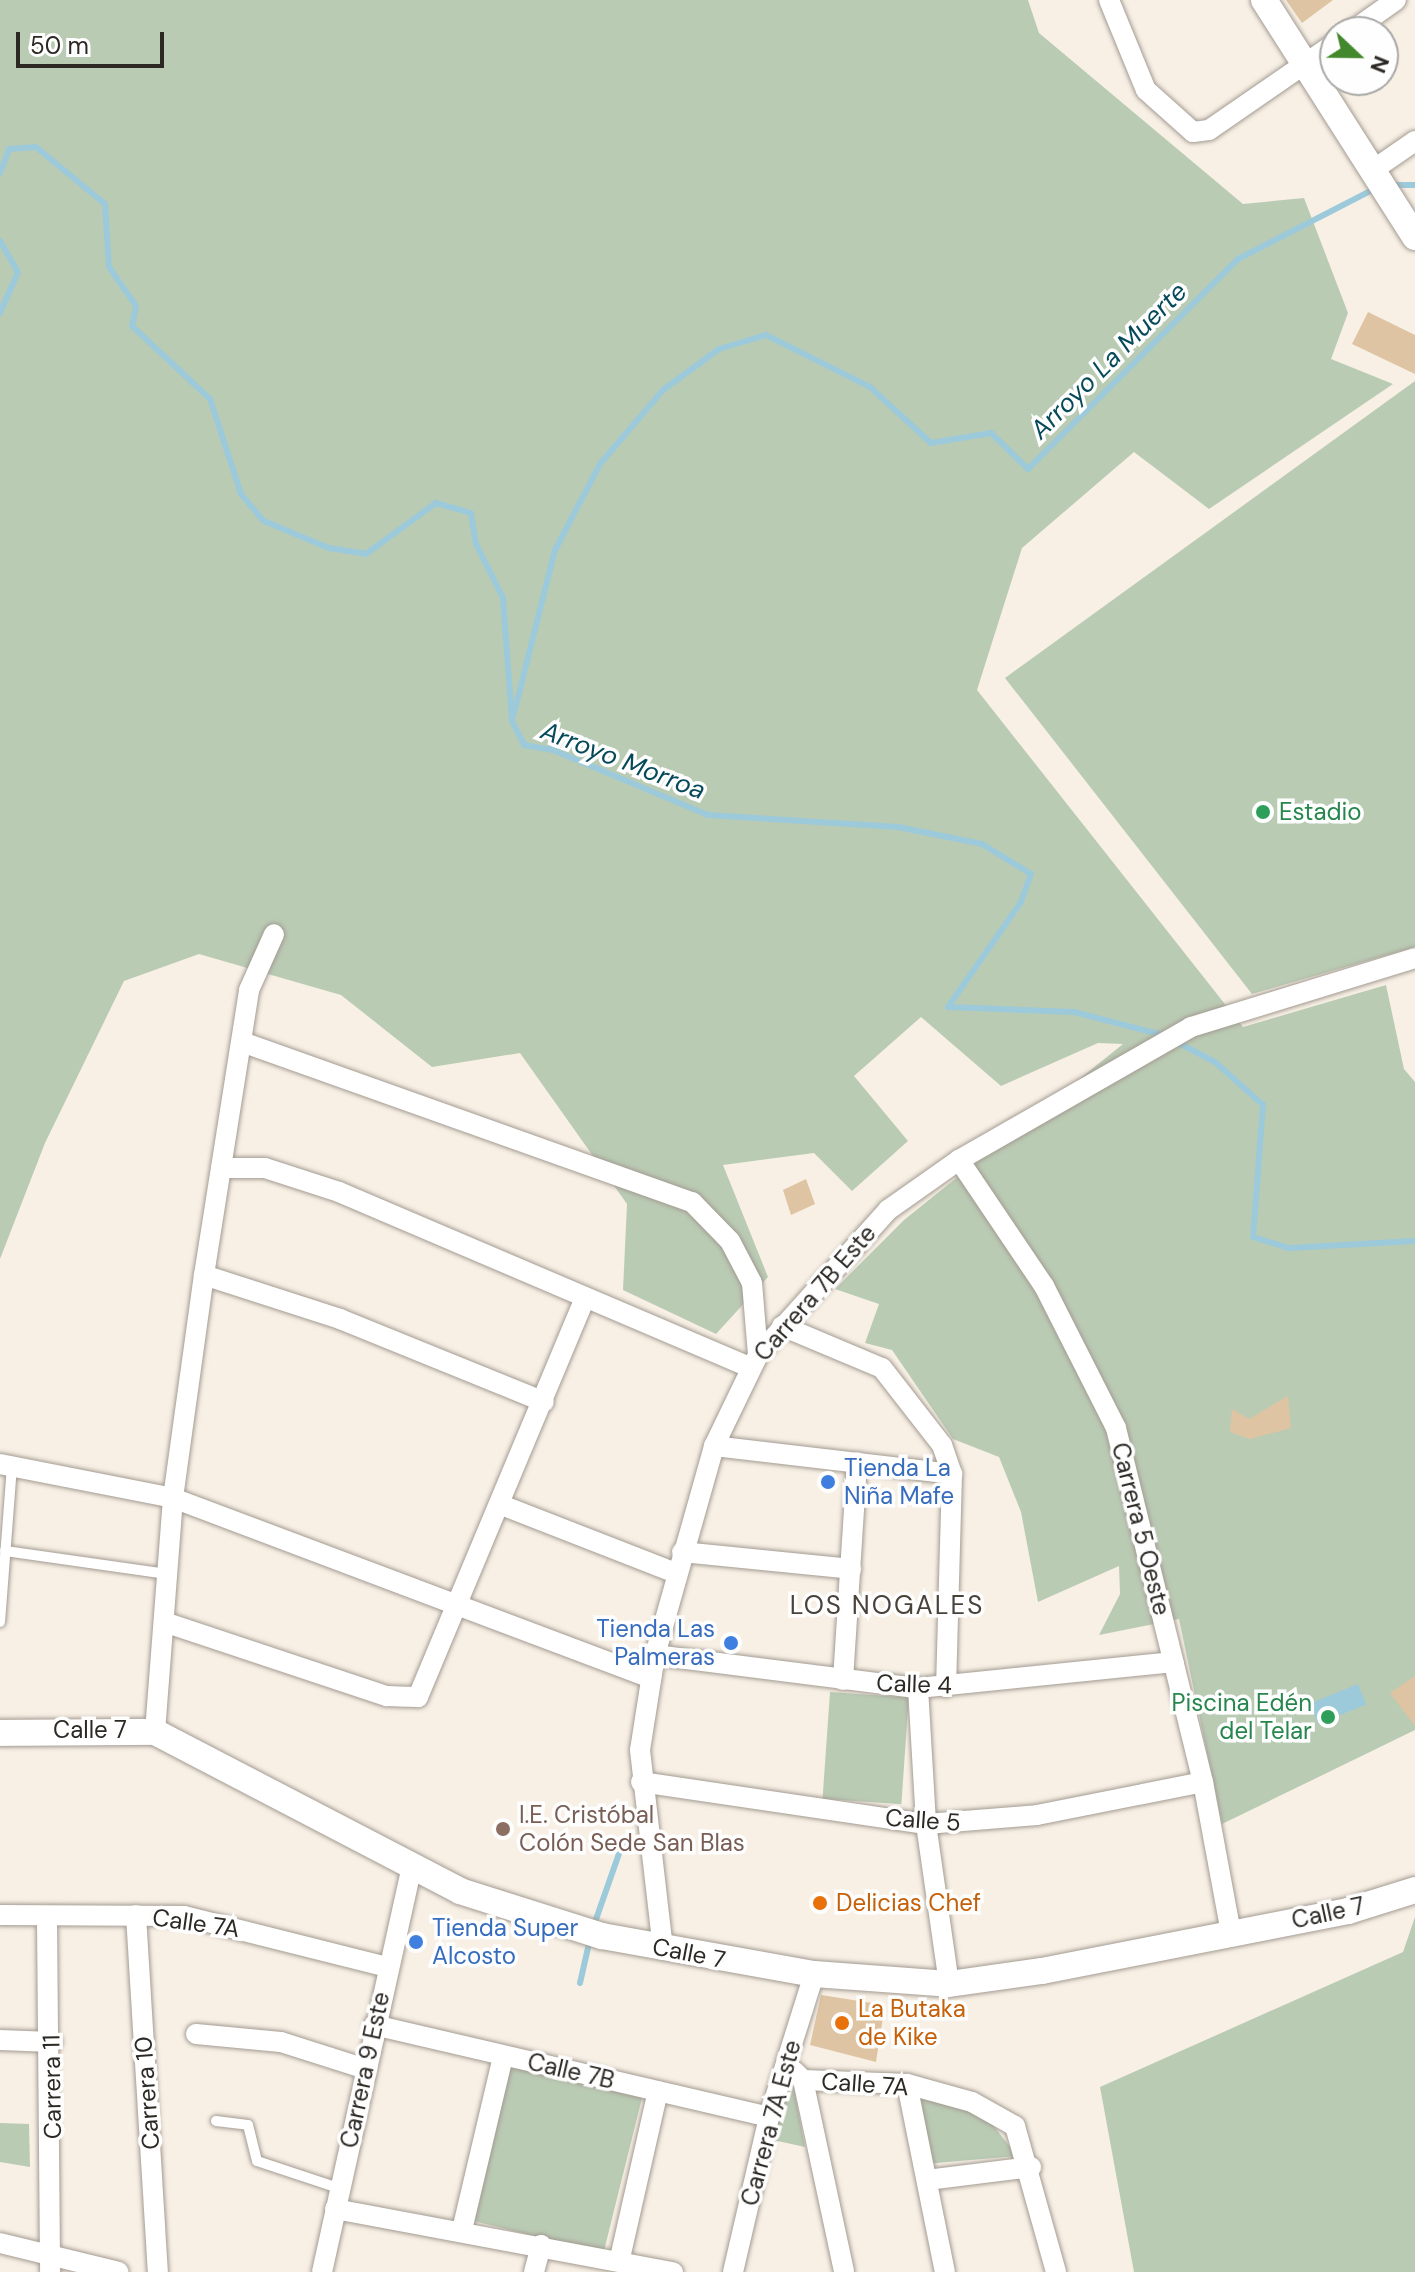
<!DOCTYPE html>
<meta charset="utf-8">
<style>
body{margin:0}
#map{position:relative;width:1415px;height:2272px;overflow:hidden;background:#f8f0e5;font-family:"DM Sans",sans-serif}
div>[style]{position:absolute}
.green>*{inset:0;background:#bacbb4;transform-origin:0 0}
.water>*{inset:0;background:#9ccada;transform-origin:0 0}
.stream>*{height:6px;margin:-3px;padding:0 3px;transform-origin:3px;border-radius:3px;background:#9ccada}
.building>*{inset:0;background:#dec4a3}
.roads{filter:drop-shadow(0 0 2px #a39b92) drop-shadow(0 0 2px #a39b92)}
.service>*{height:10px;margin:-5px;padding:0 5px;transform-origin:5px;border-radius:5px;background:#fff}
.minor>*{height:20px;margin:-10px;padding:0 10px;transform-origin:10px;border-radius:10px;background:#fff}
.tertiary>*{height:26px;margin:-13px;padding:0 13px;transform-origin:13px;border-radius:13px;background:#fff}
.dots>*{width:22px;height:22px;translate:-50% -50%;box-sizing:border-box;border:4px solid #fefefe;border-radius:50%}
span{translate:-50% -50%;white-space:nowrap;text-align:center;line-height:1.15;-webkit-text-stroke:7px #fefefe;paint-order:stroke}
.leisure-label{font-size:24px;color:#27864d}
.left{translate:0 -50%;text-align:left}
.right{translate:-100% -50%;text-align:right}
.street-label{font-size:24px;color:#2c2925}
.shop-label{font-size:24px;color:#366cbe}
.education-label{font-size:24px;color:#785e54}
.food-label{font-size:24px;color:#c56008}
.water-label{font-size:26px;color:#05495a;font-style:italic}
.neighbourhood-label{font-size:26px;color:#49423a;letter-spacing:2px}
.north{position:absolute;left:1319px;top:16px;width:80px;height:80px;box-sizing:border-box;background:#fefefe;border:2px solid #aaa9a7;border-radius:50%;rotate:112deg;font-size:22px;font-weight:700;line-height:32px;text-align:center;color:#2c2925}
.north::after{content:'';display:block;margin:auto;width:28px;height:36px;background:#43882c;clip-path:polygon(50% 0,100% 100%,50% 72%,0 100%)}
.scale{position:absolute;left:16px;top:32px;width:148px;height:36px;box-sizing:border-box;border:4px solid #2c2925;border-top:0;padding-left:10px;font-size:24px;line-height:28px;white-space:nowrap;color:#2c2925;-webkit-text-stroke:6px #fefefe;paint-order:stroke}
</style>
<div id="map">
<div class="green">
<div style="clip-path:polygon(0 0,1028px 0,1039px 33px,1243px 204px,1304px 198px,1348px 313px,1331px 359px,1393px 384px,1209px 509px,1134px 452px,1022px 548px,977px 690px,1243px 1027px,1386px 985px,1404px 1069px,1415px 1082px,1415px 1730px,1222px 1824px,1179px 1619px,1099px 1635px,1120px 1594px,1119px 1566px,1038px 1602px,1021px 1512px,999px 1457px,953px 1439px,892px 1350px,865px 1343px,879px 1304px,835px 1289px,904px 1220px,1123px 1044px,1098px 1043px,1001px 1086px,921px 1017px,854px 1076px,908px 1141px,852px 1191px,814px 1153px,723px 1165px,768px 1277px,716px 1334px,623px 1290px,627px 1204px,520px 1053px,432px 1067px,341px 995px,199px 954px,124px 981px,45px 1143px,0 1259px)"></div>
<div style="clip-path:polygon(1415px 381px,1415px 947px,1252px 994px,1005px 678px)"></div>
<div style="left:830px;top:1692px;width:79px;height:107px;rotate:4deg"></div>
<div style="clip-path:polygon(1415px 1917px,1415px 2272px,1134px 2272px,1100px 2087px,1403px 1952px)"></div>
<div style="left:506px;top:2061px;width:141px;height:163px;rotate:14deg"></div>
<div style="clip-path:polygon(787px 2074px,792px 2078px,805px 2147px,773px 2140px)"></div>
<div style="clip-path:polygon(916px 2095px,964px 2106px,993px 2125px,1017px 2156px,925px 2164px)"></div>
<div style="clip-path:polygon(0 2123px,29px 2124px,30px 2167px,0 2162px)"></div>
</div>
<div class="water">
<div style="left:1358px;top:1684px;width:22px;height:52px;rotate:68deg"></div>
</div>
<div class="stream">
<div style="left:0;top:173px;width:26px;rotate:-69deg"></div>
<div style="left:9px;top:149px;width:27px;rotate:-4deg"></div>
<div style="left:36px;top:147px;width:89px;rotate:39.6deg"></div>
<div style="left:105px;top:204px;width:63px;rotate:86.4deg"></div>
<div style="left:109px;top:267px;width:47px;rotate:55.3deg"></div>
<div style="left:136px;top:306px;width:20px;rotate:101deg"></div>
<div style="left:132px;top:326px;width:107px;rotate:43.1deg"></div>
<div style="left:210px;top:399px;width:100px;rotate:71.9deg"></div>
<div style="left:241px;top:494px;width:35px;rotate:50deg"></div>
<div style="left:264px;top:521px;width:70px;rotate:22.6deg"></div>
<div style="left:329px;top:548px;width:37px;rotate:9deg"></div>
<div style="left:366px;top:554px;width:87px;rotate:-36.1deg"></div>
<div style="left:436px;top:503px;width:36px;rotate:16deg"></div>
<div style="left:471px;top:513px;width:31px;rotate:81deg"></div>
<div style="left:476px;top:544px;width:60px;rotate:63.4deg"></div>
<div style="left:503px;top:598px;width:123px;rotate:85.8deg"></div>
<div style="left:512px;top:721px;width:27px;rotate:63deg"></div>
<div style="left:524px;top:745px;width:29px;rotate:10deg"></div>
<div style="left:553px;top:750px;width:168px;rotate:22.8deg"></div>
<div style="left:708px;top:815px;width:190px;rotate:3.6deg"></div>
<div style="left:898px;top:827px;width:86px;rotate:11.4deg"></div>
<div style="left:982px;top:844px;width:57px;rotate:31.5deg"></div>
<div style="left:1031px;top:874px;width:30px;rotate:110deg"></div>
<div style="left:1021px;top:902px;width:128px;rotate:124.8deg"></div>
<div style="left:948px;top:1007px;width:126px;rotate:2.3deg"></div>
<div style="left:1074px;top:1012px;width:96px;rotate:14.5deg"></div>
<div style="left:1391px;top:185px;width:24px"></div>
<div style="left:0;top:241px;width:36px;rotate:60deg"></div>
<div style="left:18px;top:272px;width:45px;rotate:113.7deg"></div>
<div style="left:513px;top:717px;width:172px;rotate:-75.9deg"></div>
<div style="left:555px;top:550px;width:97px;rotate:-62.4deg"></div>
<div style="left:600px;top:464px;width:97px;rotate:-49.6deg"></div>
<div style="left:663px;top:390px;width:69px;rotate:-36.2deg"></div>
<div style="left:719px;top:349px;width:49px;rotate:-16.6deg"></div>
<div style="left:766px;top:335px;width:116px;rotate:26.6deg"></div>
<div style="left:870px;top:387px;width:83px;rotate:42.6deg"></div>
<div style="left:931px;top:443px;width:61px;rotate:-9.5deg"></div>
<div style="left:991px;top:433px;width:52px;rotate:44.2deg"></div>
<div style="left:1028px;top:469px;width:297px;rotate:-45deg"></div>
<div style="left:1238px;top:259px;width:155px;rotate:-27.2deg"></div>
<div style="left:1177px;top:1042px;width:43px;rotate:27.8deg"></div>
<div style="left:1215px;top:1062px;width:64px;rotate:41.9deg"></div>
<div style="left:1263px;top:1105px;width:132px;rotate:94.3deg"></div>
<div style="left:1253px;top:1237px;width:38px;rotate:17deg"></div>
<div style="left:1289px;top:1248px;width:126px;rotate:-3.2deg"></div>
<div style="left:594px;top:1925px;width:88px;rotate:-70.7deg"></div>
<div style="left:580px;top:1983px;width:45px;rotate:-77.2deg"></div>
</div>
<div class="building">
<div style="clip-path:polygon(1286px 0,1333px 0,1302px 23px)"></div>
<div style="clip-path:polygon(1368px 312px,1415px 335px,1415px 374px,1352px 344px)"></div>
<div style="clip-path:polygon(806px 1179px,815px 1204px,791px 1215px,783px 1190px)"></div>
<div style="clip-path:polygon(1288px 1396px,1291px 1428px,1250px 1439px,1230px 1432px,1232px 1409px,1249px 1419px)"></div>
<div style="clip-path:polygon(1415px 1676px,1415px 1726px,1390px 1693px)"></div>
<div style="clip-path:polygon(821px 1995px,885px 2005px,876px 2062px,810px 2045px)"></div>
</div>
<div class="roads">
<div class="service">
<div style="left:5px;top:1551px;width:164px;rotate:8.1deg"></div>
<div style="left:0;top:1622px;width:156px;rotate:-85.6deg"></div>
<div style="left:216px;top:2121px;width:32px;rotate:7deg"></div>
<div style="left:248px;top:2125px;width:37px;rotate:76deg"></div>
<div style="left:257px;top:2161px;width:85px;rotate:18.4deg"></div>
</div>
<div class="minor">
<div style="left:1109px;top:0;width:97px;rotate:67.7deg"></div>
<div style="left:1146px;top:90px;width:63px;rotate:41.8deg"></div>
<div style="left:1193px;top:132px;width:16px;rotate:-7deg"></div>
<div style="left:1209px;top:130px;width:153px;rotate:-34.6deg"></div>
<div style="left:1351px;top:32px;width:55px;rotate:-35.4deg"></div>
<div style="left:1373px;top:170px;width:51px;rotate:-34.6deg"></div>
<div style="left:242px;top:1042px;width:478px;rotate:19.6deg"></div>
<div style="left:692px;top:1202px;width:54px;rotate:45.7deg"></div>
<div style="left:730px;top:1241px;width:47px;rotate:62.4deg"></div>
<div style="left:752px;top:1283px;width:72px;rotate:85.2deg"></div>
<div style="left:959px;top:1160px;width:152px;rotate:56deg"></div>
<div style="left:1044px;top:1286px;width:159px;rotate:63.1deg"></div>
<div style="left:1116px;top:1428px;width:365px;rotate:76.2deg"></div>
<div style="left:1203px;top:1782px;width:154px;rotate:79.5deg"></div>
<div style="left:221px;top:1168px;width:44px"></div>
<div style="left:265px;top:1168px;width:78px;rotate:18deg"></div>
<div style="left:339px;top:1192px;width:446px;rotate:23.1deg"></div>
<div style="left:204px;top:1275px;width:143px;rotate:17.9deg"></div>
<div style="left:340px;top:1319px;width:220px;rotate:22.1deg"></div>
<div style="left:782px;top:1326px;width:108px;rotate:22.8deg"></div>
<div style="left:882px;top:1368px;width:98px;rotate:52.1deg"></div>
<div style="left:942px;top:1445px;width:31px;rotate:71deg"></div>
<div style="left:952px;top:1474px;width:213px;rotate:91.6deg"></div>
<div style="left:714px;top:1446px;width:240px;rotate:6.7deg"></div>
<div style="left:0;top:1464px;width:176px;rotate:11.1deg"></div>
<div style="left:173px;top:1498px;width:511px;rotate:20.63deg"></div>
<div style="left:504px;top:1506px;width:185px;rotate:21.3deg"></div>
<div style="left:682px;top:1552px;width:170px;rotate:5.7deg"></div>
<div style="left:164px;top:1622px;width:235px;rotate:18.4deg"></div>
<div style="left:387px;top:1696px;width:31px;rotate:2deg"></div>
<div style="left:418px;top:1697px;width:433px;rotate:-67.3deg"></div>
<div style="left:655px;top:1655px;width:265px;rotate:7.2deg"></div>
<div style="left:918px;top:1688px;width:257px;rotate:-5.8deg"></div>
<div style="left:843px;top:1680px;width:218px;rotate:-86.3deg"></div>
<div style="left:918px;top:1688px;width:136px;rotate:86.6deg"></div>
<div style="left:926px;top:1824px;width:162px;rotate:81.8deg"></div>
<div style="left:155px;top:1732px;width:235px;rotate:-85.6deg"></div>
<div style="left:173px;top:1498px;width:225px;rotate:-82.1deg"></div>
<div style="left:204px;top:1275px;width:289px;rotate:-81deg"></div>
<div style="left:249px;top:990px;width:61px;rotate:-65.9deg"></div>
<div style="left:641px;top:1782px;width:288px;rotate:8.4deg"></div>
<div style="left:926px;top:1824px;width:111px;rotate:-4.6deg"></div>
<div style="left:1037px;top:1815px;width:169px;rotate:-11.2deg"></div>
<div style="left:0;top:1915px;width:184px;rotate:0.3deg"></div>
<div style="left:184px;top:1916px;width:209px;rotate:14.1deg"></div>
<div style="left:136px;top:1915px;width:358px;rotate:86.5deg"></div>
<div style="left:47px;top:1918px;width:354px;rotate:89.5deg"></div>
<div style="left:663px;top:1949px;width:200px;rotate:-96.6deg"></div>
<div style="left:640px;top:1750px;width:96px;rotate:-81deg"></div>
<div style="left:655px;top:1655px;width:217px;rotate:-74.2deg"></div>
<div style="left:714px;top:1446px;width:101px;rotate:-64.2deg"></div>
<div style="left:758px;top:1355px;width:195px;rotate:-48.1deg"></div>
<div style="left:888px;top:1210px;width:87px;rotate:-35.2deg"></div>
<div style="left:959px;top:1160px;width:267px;rotate:-29.8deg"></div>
<div style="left:1191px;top:1027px;width:234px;rotate:-17.1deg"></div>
<div style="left:374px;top:2025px;width:406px;rotate:13.1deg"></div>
<div style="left:196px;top:2034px;width:85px;rotate:5.4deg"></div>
<div style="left:281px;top:2042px;width:89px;rotate:17.6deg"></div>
<div style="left:0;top:2040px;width:52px;rotate:2.2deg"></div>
<div style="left:794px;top:2071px;width:13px;rotate:45deg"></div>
<div style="left:803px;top:2080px;width:196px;rotate:77.9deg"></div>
<div style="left:803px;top:2080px;width:104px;rotate:2.2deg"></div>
<div style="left:907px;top:2084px;width:67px;rotate:15.5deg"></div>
<div style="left:972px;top:2102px;width:49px;rotate:29.2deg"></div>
<div style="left:1015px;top:2126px;width:152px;rotate:74.3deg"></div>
<div style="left:907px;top:2084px;width:192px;rotate:78.6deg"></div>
<div style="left:927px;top:2180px;width:105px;rotate:-7.1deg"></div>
<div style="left:335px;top:2209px;width:344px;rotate:10.6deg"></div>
<div style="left:462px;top:2230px;width:179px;rotate:-76.7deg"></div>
<div style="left:0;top:2243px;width:122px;rotate:13.7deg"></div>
<div style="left:620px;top:2258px;width:171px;rotate:-77.2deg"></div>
<div style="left:322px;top:2272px;width:413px;rotate:-77.5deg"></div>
<div style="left:534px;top:2272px;width:28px;rotate:-75deg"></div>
<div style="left:733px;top:2272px;width:159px;rotate:-76.9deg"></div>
<div style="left:769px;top:2117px;width:150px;rotate:-72.5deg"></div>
</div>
<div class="tertiary">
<div style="left:1264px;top:0;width:281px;rotate:57.5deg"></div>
<div style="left:0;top:1733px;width:155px;rotate:-0.4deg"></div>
<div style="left:155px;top:1732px;width:344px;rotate:27.5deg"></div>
<div style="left:460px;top:1891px;width:149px;rotate:17.6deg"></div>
<div style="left:602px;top:1936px;width:215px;rotate:10.2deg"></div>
<div style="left:814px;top:1974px;width:135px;rotate:4.2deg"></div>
<div style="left:949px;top:1984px;width:94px;rotate:-8deg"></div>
<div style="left:1042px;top:1971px;width:312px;rotate:-11.1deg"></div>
<div style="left:1348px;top:1911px;width:70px;rotate:-17.4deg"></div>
</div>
</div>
<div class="dots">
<div style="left:1263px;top:812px;background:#2e9e5b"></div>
<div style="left:828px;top:1482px;background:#3f7fe0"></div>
<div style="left:731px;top:1643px;background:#3f7fe0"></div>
<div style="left:1328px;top:1717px;background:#2e9e5b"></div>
<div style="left:503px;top:1829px;background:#8d6e63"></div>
<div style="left:820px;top:1903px;background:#e8710a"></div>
<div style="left:416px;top:1942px;background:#3f7fe0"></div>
<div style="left:842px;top:2023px;background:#e8710a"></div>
</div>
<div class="leisure-label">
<span class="left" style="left:1279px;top:812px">Estadio</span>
<span class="right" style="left:1312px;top:1717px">Piscina Edén<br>del Telar</span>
</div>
<div class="street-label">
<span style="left:815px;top:1293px;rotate:-49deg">Carrera 7B Este</span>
<span style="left:1141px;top:1529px;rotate:76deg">Carrera 5 Oeste</span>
<span style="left:914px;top:1684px;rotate:2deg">Calle 4</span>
<span style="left:90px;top:1730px">Calle 7</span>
<span style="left:923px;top:1820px;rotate:4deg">Calle 5</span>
<span style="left:1328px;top:1913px;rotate:-12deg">Calle 7</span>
<span style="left:196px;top:1923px;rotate:8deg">Calle 7A</span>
<span style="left:689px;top:1953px;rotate:11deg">Calle 7</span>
<span style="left:365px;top:2070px;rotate:-78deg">Carrera 9 Este</span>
<span style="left:571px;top:2071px;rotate:13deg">Calle 7B</span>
<span style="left:865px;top:2084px;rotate:4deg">Calle 7A</span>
<span style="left:52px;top:2087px;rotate:-91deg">Carrera 11</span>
<span style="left:147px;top:2093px;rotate:-94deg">Carrera 10</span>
<span style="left:771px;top:2123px;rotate:-75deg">Carrera 7A Este</span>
</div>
<div class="shop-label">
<span class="left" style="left:844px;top:1482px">Tienda La<br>Niña Mafe</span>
<span class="right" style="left:715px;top:1643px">Tienda Las<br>Palmeras</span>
<span class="left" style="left:432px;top:1942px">Tienda Super<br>Alcosto</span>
</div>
<div class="education-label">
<span class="left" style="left:519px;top:1829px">I.E. Cristóbal<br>Colón Sede San Blas</span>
</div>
<div class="food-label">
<span class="left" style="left:836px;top:1903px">Delicias Chef</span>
<span class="left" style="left:858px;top:2023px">La Butaka<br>de Kike</span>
</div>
<div class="water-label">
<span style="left:1109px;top:361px;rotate:-45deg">Arroyo La Muerte</span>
<span style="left:623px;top:761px;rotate:21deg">Arroyo Morroa</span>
</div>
<div class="neighbourhood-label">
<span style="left:887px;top:1606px">LOS NOGALES</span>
</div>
<div class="north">N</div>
<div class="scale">50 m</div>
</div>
